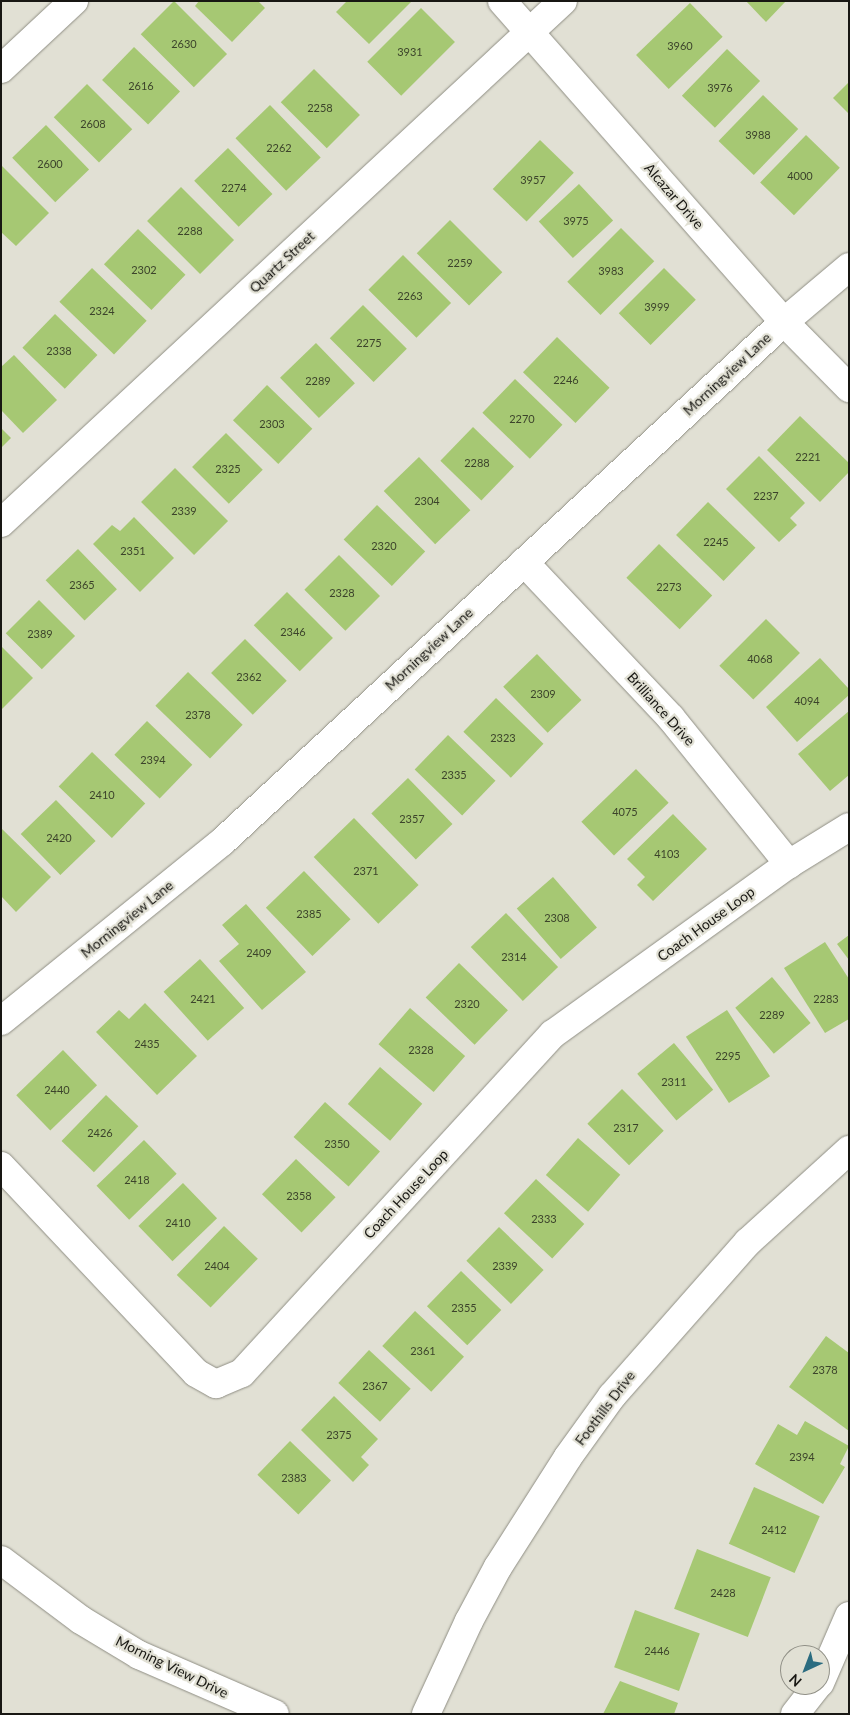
<!DOCTYPE html>
<style>
body{margin:0}
#map{position:relative;width:850px;height:1715px;overflow:hidden;background:#e1e0d4;font-family:Lato,sans-serif}
div>[style]{position:absolute}
.building>*{inset:0;background:#a6c873;transform-origin:0 0}
.roads{filter:drop-shadow(0 0 1px #8f8e84) drop-shadow(0 0 1px #8f8e84)}
.minor>*{height:28px;margin:-14px;padding:0 14px;transform-origin:14px;border-radius:14px;background:#fff}
.tertiary>*{height:28px;margin:-14px;padding:0 14px;transform-origin:14px;border-radius:14px;background:#fff}
span{translate:-50% -50%;white-space:nowrap;text-align:center;line-height:1.15;-webkit-text-stroke:4.5px #e1e0d4;paint-order:stroke}
.number-label{font-size:11px;color:#3c432b}
.number-label span{-webkit-text-stroke-width:0}
.street-label{font-size:14px;color:#181713}
.frame{position:absolute;inset:0;border:2px solid #181713;pointer-events:none}
.north{position:absolute;left:780px;top:1645px;width:50px;height:50px;box-sizing:border-box;background:#e1e0d4;border:1px solid #919087;border-radius:50%;rotate:223deg;font-size:14px;font-weight:700;line-height:20px;text-align:center;color:#181713}
.north::after{content:'';display:block;margin:auto;width:18px;height:22px;background:#2b6c80;clip-path:polygon(50% 0,100% 100%,50% 72%,0 100%)}
</style>
<div id="map">
<div class="building">
<div style="left:174px;top:1px;width:75px;height:47px;rotate:45deg"></div>
<div style="clip-path:polygon(199px 1px,258px 1px,265px 8px,232px 42px,195px 6px)"></div>
<div style="clip-path:polygon(347px 1px,412px 1px,369px 44px,336px 12px)"></div>
<div style="clip-path:polygon(746px 1px,786px 1px,766px 22px)"></div>
<div style="left:690px;top:3px;width:47px;height:75px;rotate:46deg"></div>
<div style="left:421px;top:8px;width:48px;height:76px;rotate:45deg"></div>
<div style="left:134px;top:47px;width:64px;height:46px;rotate:44deg"></div>
<div style="left:727px;top:49px;width:46px;height:65px;rotate:44deg"></div>
<div style="left:314px;top:69px;width:65px;height:47px;rotate:45deg"></div>
<div style="clip-path:polygon(849px 82px,849px 114px,833px 98px)"></div>
<div style="left:87px;top:84px;width:64px;height:47px;rotate:45deg"></div>
<div style="left:763px;top:95px;width:49px;height:64px;rotate:44deg"></div>
<div style="left:270px;top:105px;width:73px;height:48px;rotate:46deg"></div>
<div style="left:46px;top:125px;width:62px;height:47px;rotate:46deg"></div>
<div style="left:806px;top:135px;width:47px;height:66px;rotate:44deg"></div>
<div style="left:540px;top:140px;width:47px;height:68px;rotate:44deg"></div>
<div style="left:228px;top:148px;width:64px;height:47px;rotate:46deg"></div>
<div style="clip-path:polygon(1px 165px,49px 213px,16px 246px,1px 232px)"></div>
<div style="left:579px;top:184px;width:50px;height:55px;rotate:47deg"></div>
<div style="left:181px;top:187px;width:75px;height:48px;rotate:45deg"></div>
<div style="left:450px;top:220px;width:74px;height:47px;rotate:45deg"></div>
<div style="left:621px;top:228px;width:47px;height:76px;rotate:45deg"></div>
<div style="left:138px;top:229px;width:66px;height:49px;rotate:44deg"></div>
<div style="left:403px;top:255px;width:68px;height:49px;rotate:45deg"></div>
<div style="left:92px;top:268px;width:76px;height:47px;rotate:44deg"></div>
<div style="left:664px;top:268px;width:45px;height:64px;rotate:45deg"></div>
<div style="left:363px;top:305px;width:62px;height:47px;rotate:45deg"></div>
<div style="left:55px;top:314px;width:59px;height:47px;rotate:44deg"></div>
<div style="left:557px;top:337px;width:73px;height:49px;rotate:44deg"></div>
<div style="left:316px;top:343px;width:56px;height:50px;rotate:46deg"></div>
<div style="clip-path:polygon(14px 355px,57px 400px,23px 433px,1px 410px,1px 367px)"></div>
<div style="left:515px;top:379px;width:66px;height:47px;rotate:44deg"></div>
<div style="left:267px;top:385px;width:63px;height:49px;rotate:44deg"></div>
<div style="clip-path:polygon(800px 416px,849px 463px,849px 472px,820px 502px,767px 450px)"></div>
<div style="left:473px;top:427px;width:57px;height:47px;rotate:44deg"></div>
<div style="clip-path:polygon(1px 428px,11px 438px,1px 448px)"></div>
<div style="left:226px;top:433px;width:52px;height:48px;rotate:45deg"></div>
<div style="clip-path:polygon(759px 456px,805px 503px,790px 518px,797px 525px,779px 542px,726px 489px)"></div>
<div style="left:419px;top:457px;width:74px;height:49px;rotate:46deg"></div>
<div style="left:175px;top:468px;width:75px;height:48px;rotate:45deg"></div>
<div style="left:708px;top:502px;width:66px;height:46px;rotate:44deg"></div>
<div style="left:377px;top:505px;width:67px;height:48px;rotate:44deg"></div>
<div style="clip-path:polygon(134px 517px,174px 558px,140px 592px,93px 544px,112px 525px,120px 531px)"></div>
<div style="left:659px;top:544px;width:74px;height:47px;rotate:44deg"></div>
<div style="left:78px;top:549px;width:56px;height:45px;rotate:46deg"></div>
<div style="left:339px;top:555px;width:58px;height:49px;rotate:45deg"></div>
<div style="left:287px;top:592px;width:65px;height:47px;rotate:45deg"></div>
<div style="left:39px;top:600px;width:51px;height:47px;rotate:45deg"></div>
<div style="left:766px;top:619px;width:48px;height:66px;rotate:45deg"></div>
<div style="left:245px;top:639px;width:59px;height:48px;rotate:45deg"></div>
<div style="clip-path:polygon(1px 646px,33px 678px,1px 710px)"></div>
<div style="left:537px;top:654px;width:64px;height:47px;rotate:46deg"></div>
<div style="clip-path:polygon(820px 658px,849px 689px,849px 695px,797px 742px,766px 707px)"></div>
<div style="left:188px;top:672px;width:76px;height:47px;rotate:44deg"></div>
<div style="left:496px;top:698px;width:66px;height:47px;rotate:44deg"></div>
<div style="clip-path:polygon(849px 711px,849px 775px,830px 791px,798px 754px)"></div>
<div style="left:147px;top:721px;width:63px;height:47px;rotate:44deg"></div>
<div style="left:448px;top:735px;width:66px;height:48px;rotate:44deg"></div>
<div style="left:92px;top:752px;width:74px;height:48px;rotate:44deg"></div>
<div style="left:636px;top:769px;width:47px;height:76px;rotate:46deg"></div>
<div style="left:408px;top:778px;width:64px;height:51px;rotate:46deg"></div>
<div style="left:56px;top:800px;width:57px;height:49px;rotate:46deg"></div>
<div style="clip-path:polygon(673px 814px,707px 849px,653px 901px,637px 885px,645px 877px,627px 859px)"></div>
<div style="left:354px;top:818px;width:93px;height:56px;rotate:46deg"></div>
<div style="clip-path:polygon(1px 828px,51px 877px,16px 912px,1px 896px)"></div>
<div style="left:304px;top:871px;width:67px;height:53px;rotate:46deg"></div>
<div style="left:553px;top:877px;width:67px;height:48px;rotate:49deg"></div>
<div style="clip-path:polygon(246px 904px,306px 972px,262px 1010px,219px 961px,239px 944px,222px 925px)"></div>
<div style="left:506px;top:913px;width:75px;height:49px;rotate:46deg"></div>
<div style="clip-path:polygon(849px 935px,849px 960px,837px 944px)"></div>
<div style="clip-path:polygon(825px 942px,849px 979px,849px 1019px,825px 1033px,784px 968px)"></div>
<div style="left:200px;top:959px;width:66px;height:49px;rotate:48deg"></div>
<div style="left:459px;top:963px;width:68px;height:48px;rotate:44deg"></div>
<div style="left:772px;top:977px;width:60px;height:48px;rotate:50deg"></div>
<div style="clip-path:polygon(145px 1003px,197px 1056px,157px 1095px,96px 1032px,119px 1010px,129px 1019px)"></div>
<div style="left:410px;top:1008px;width:73px;height:48px;rotate:41deg"></div>
<div style="left:727px;top:1010px;width:79px;height:49px;rotate:57deg"></div>
<div style="left:674px;top:1043px;width:61px;height:48px;rotate:50deg"></div>
<div style="left:63px;top:1050px;width:49px;height:65px;rotate:46deg"></div>
<div style="left:380px;top:1067px;width:56px;height:49px;rotate:41deg"></div>
<div style="left:622px;top:1089px;width:59px;height:49px;rotate:45deg"></div>
<div style="left:106px;top:1095px;width:45px;height:64px;rotate:44deg"></div>
<div style="left:325px;top:1102px;width:74px;height:47px;rotate:42deg"></div>
<div style="left:578px;top:1138px;width:56px;height:49px;rotate:41deg"></div>
<div style="left:144px;top:1140px;width:47px;height:66px;rotate:46deg"></div>
<div style="left:296px;top:1159px;width:55px;height:49px;rotate:44deg"></div>
<div style="left:536px;top:1179px;width:66px;height:47px;rotate:43deg"></div>
<div style="left:183px;top:1183px;width:49px;height:62px;rotate:46deg"></div>
<div style="left:224px;top:1226px;width:47px;height:68px;rotate:44deg"></div>
<div style="left:499px;top:1227px;width:62px;height:47px;rotate:44deg"></div>
<div style="left:461px;top:1271px;width:56px;height:49px;rotate:44deg"></div>
<div style="left:415px;top:1311px;width:67px;height:48px;rotate:43deg"></div>
<div style="clip-path:polygon(826px 1336px,849px 1353px,849px 1431px,789px 1387px)"></div>
<div style="left:369px;top:1350px;width:57px;height:45px;rotate:43deg"></div>
<div style="clip-path:polygon(334px 1396px,378px 1439px,361px 1457px,369px 1465px,353px 1482px,301px 1430px)"></div>
<div style="clip-path:polygon(805px 1421px,849px 1446px,840px 1464px,845px 1467px,823px 1504px,755px 1464px,778px 1424px,797px 1435px)"></div>
<div style="left:290px;top:1441px;width:57px;height:47px;rotate:44deg"></div>
<div style="left:754px;top:1487px;width:72px;height:62px;rotate:24deg"></div>
<div style="left:697px;top:1549px;width:79px;height:64px;rotate:21deg"></div>
<div style="left:635px;top:1610px;width:69px;height:61px;rotate:20deg"></div>
<div style="clip-path:polygon(620px 1681px,678px 1703px,674px 1714px,603px 1714px)"></div>
</div>
<div class="roads">
<div class="minor">
<div style="left:502px;top:1px;width:427px;rotate:48.7deg"></div>
<div style="left:784px;top:322px;width:93px;rotate:45.4deg"></div>
<div style="left:1px;top:69px;width:100px;rotate:-43deg"></div>
<div style="left:1px;top:523px;width:767px;rotate:-42.89deg"></div>
<div style="left:524px;top:562px;width:214px;rotate:46.7deg"></div>
<div style="left:671px;top:718px;width:188px;rotate:51.1deg"></div>
<div style="left:1px;top:1021px;width:284px;rotate:-39deg"></div>
<div style="left:222px;top:842px;width:766px;rotate:-42.78deg"></div>
<div style="left:784px;top:322px;width:85px;rotate:-40.2deg"></div>
<div style="left:1px;top:1166px;width:284px;rotate:46.7deg"></div>
<div style="left:196px;top:1373px;width:23px;rotate:29deg"></div>
<div style="left:216px;top:1384px;width:28px;rotate:-23deg"></div>
<div style="left:242px;top:1373px;width:460px;rotate:-47.5deg"></div>
<div style="left:553px;top:1034px;width:291px;rotate:-35.8deg"></div>
<div style="left:789px;top:864px;width:70px;rotate:-31.7deg"></div>
<div style="left:820px;top:1683px;width:73px;rotate:-66.6deg"></div>
<div style="left:795px;top:1714px;width:37px;rotate:-52deg"></div>
</div>
<div class="tertiary">
<div style="left:1px;top:1560px;width:100px;rotate:36.9deg"></div>
<div style="left:81px;top:1620px;width:68px;rotate:31.1deg"></div>
<div style="left:139px;top:1655px;width:148px;rotate:23.5deg"></div>
<div style="left:426px;top:1714px;width:102px;rotate:-65.2deg"></div>
<div style="left:469px;top:1621px;width:61px;rotate:-61.8deg"></div>
<div style="left:498px;top:1567px;width:130px;rotate:-57.5deg"></div>
<div style="left:568px;top:1457px;width:75px;rotate:-54.2deg"></div>
<div style="left:612px;top:1396px;width:205px;rotate:-48.6deg"></div>
<div style="left:748px;top:1242px;width:137px;rotate:-42.3deg"></div>
</div>
</div>
<div class="number-label">
<span style="left:184px;top:44px">2630</span>
<span style="left:680px;top:46px">3960</span>
<span style="left:410px;top:52px">3931</span>
<span style="left:141px;top:86px">2616</span>
<span style="left:720px;top:88px">3976</span>
<span style="left:320px;top:108px">2258</span>
<span style="left:93px;top:124px">2608</span>
<span style="left:758px;top:135px">3988</span>
<span style="left:279px;top:148px">2262</span>
<span style="left:50px;top:164px">2600</span>
<span style="left:800px;top:176px">4000</span>
<span style="left:533px;top:180px">3957</span>
<span style="left:234px;top:188px">2274</span>
<span style="left:576px;top:221px">3975</span>
<span style="left:190px;top:231px">2288</span>
<span style="left:460px;top:263px">2259</span>
<span style="left:144px;top:270px">2302</span>
<span style="left:611px;top:271px">3983</span>
<span style="left:410px;top:296px">2263</span>
<span style="left:657px;top:307px">3999</span>
<span style="left:102px;top:311px">2324</span>
<span style="left:369px;top:343px">2275</span>
<span style="left:59px;top:351px">2338</span>
<span style="left:566px;top:380px">2246</span>
<span style="left:318px;top:381px">2289</span>
<span style="left:522px;top:419px">2270</span>
<span style="left:272px;top:424px">2303</span>
<span style="left:808px;top:457px">2221</span>
<span style="left:477px;top:463px">2288</span>
<span style="left:228px;top:469px">2325</span>
<span style="left:766px;top:496px">2237</span>
<span style="left:427px;top:501px">2304</span>
<span style="left:184px;top:511px">2339</span>
<span style="left:716px;top:542px">2245</span>
<span style="left:384px;top:546px">2320</span>
<span style="left:133px;top:551px">2351</span>
<span style="left:82px;top:585px">2365</span>
<span style="left:669px;top:587px">2273</span>
<span style="left:342px;top:593px">2328</span>
<span style="left:293px;top:632px">2346</span>
<span style="left:40px;top:634px">2389</span>
<span style="left:760px;top:659px">4068</span>
<span style="left:249px;top:677px">2362</span>
<span style="left:543px;top:694px">2309</span>
<span style="left:807px;top:701px">4094</span>
<span style="left:198px;top:715px">2378</span>
<span style="left:503px;top:738px">2323</span>
<span style="left:153px;top:760px">2394</span>
<span style="left:454px;top:775px">2335</span>
<span style="left:102px;top:795px">2410</span>
<span style="left:625px;top:812px">4075</span>
<span style="left:412px;top:819px">2357</span>
<span style="left:59px;top:838px">2420</span>
<span style="left:667px;top:854px">4103</span>
<span style="left:366px;top:871px">2371</span>
<span style="left:309px;top:914px">2385</span>
<span style="left:557px;top:918px">2308</span>
<span style="left:259px;top:953px">2409</span>
<span style="left:514px;top:957px">2314</span>
<span style="left:203px;top:999px">2421</span>
<span style="left:826px;top:999px">2283</span>
<span style="left:467px;top:1004px">2320</span>
<span style="left:772px;top:1015px">2289</span>
<span style="left:147px;top:1044px">2435</span>
<span style="left:421px;top:1050px">2328</span>
<span style="left:728px;top:1056px">2295</span>
<span style="left:674px;top:1082px">2311</span>
<span style="left:57px;top:1090px">2440</span>
<span style="left:626px;top:1128px">2317</span>
<span style="left:100px;top:1133px">2426</span>
<span style="left:337px;top:1144px">2350</span>
<span style="left:137px;top:1180px">2418</span>
<span style="left:299px;top:1196px">2358</span>
<span style="left:544px;top:1219px">2333</span>
<span style="left:178px;top:1223px">2410</span>
<span style="left:217px;top:1266px">2404</span>
<span style="left:505px;top:1266px">2339</span>
<span style="left:464px;top:1308px">2355</span>
<span style="left:423px;top:1351px">2361</span>
<span style="left:825px;top:1370px">2378</span>
<span style="left:375px;top:1386px">2367</span>
<span style="left:339px;top:1435px">2375</span>
<span style="left:802px;top:1457px">2394</span>
<span style="left:294px;top:1478px">2383</span>
<span style="left:774px;top:1530px">2412</span>
<span style="left:723px;top:1593px">2428</span>
<span style="left:657px;top:1651px">2446</span>
</div>
<div class="street-label">
<span style="left:674px;top:196px;rotate:49deg">Alcazar Drive</span>
<span style="left:282px;top:262px;rotate:-43deg">Quartz Street</span>
<span style="left:727px;top:374px;rotate:-43deg">Morningview Lane</span>
<span style="left:429px;top:649px;rotate:-43deg">Morningview Lane</span>
<span style="left:661px;top:709px;rotate:48deg">Brilliance Drive</span>
<span style="left:127px;top:919px;rotate:-39deg">Morningview Lane</span>
<span style="left:706px;top:924px;rotate:-36deg">Coach House Loop</span>
<span style="left:406px;top:1194px;rotate:-47deg">Coach House Loop</span>
<span style="left:605px;top:1408px;rotate:-53deg">Foothills Drive</span>
<span style="left:172px;top:1667px;rotate:26deg">Morning View Drive</span>
</div>
<div class="frame"></div>
<div class="north">N</div>
</div>
